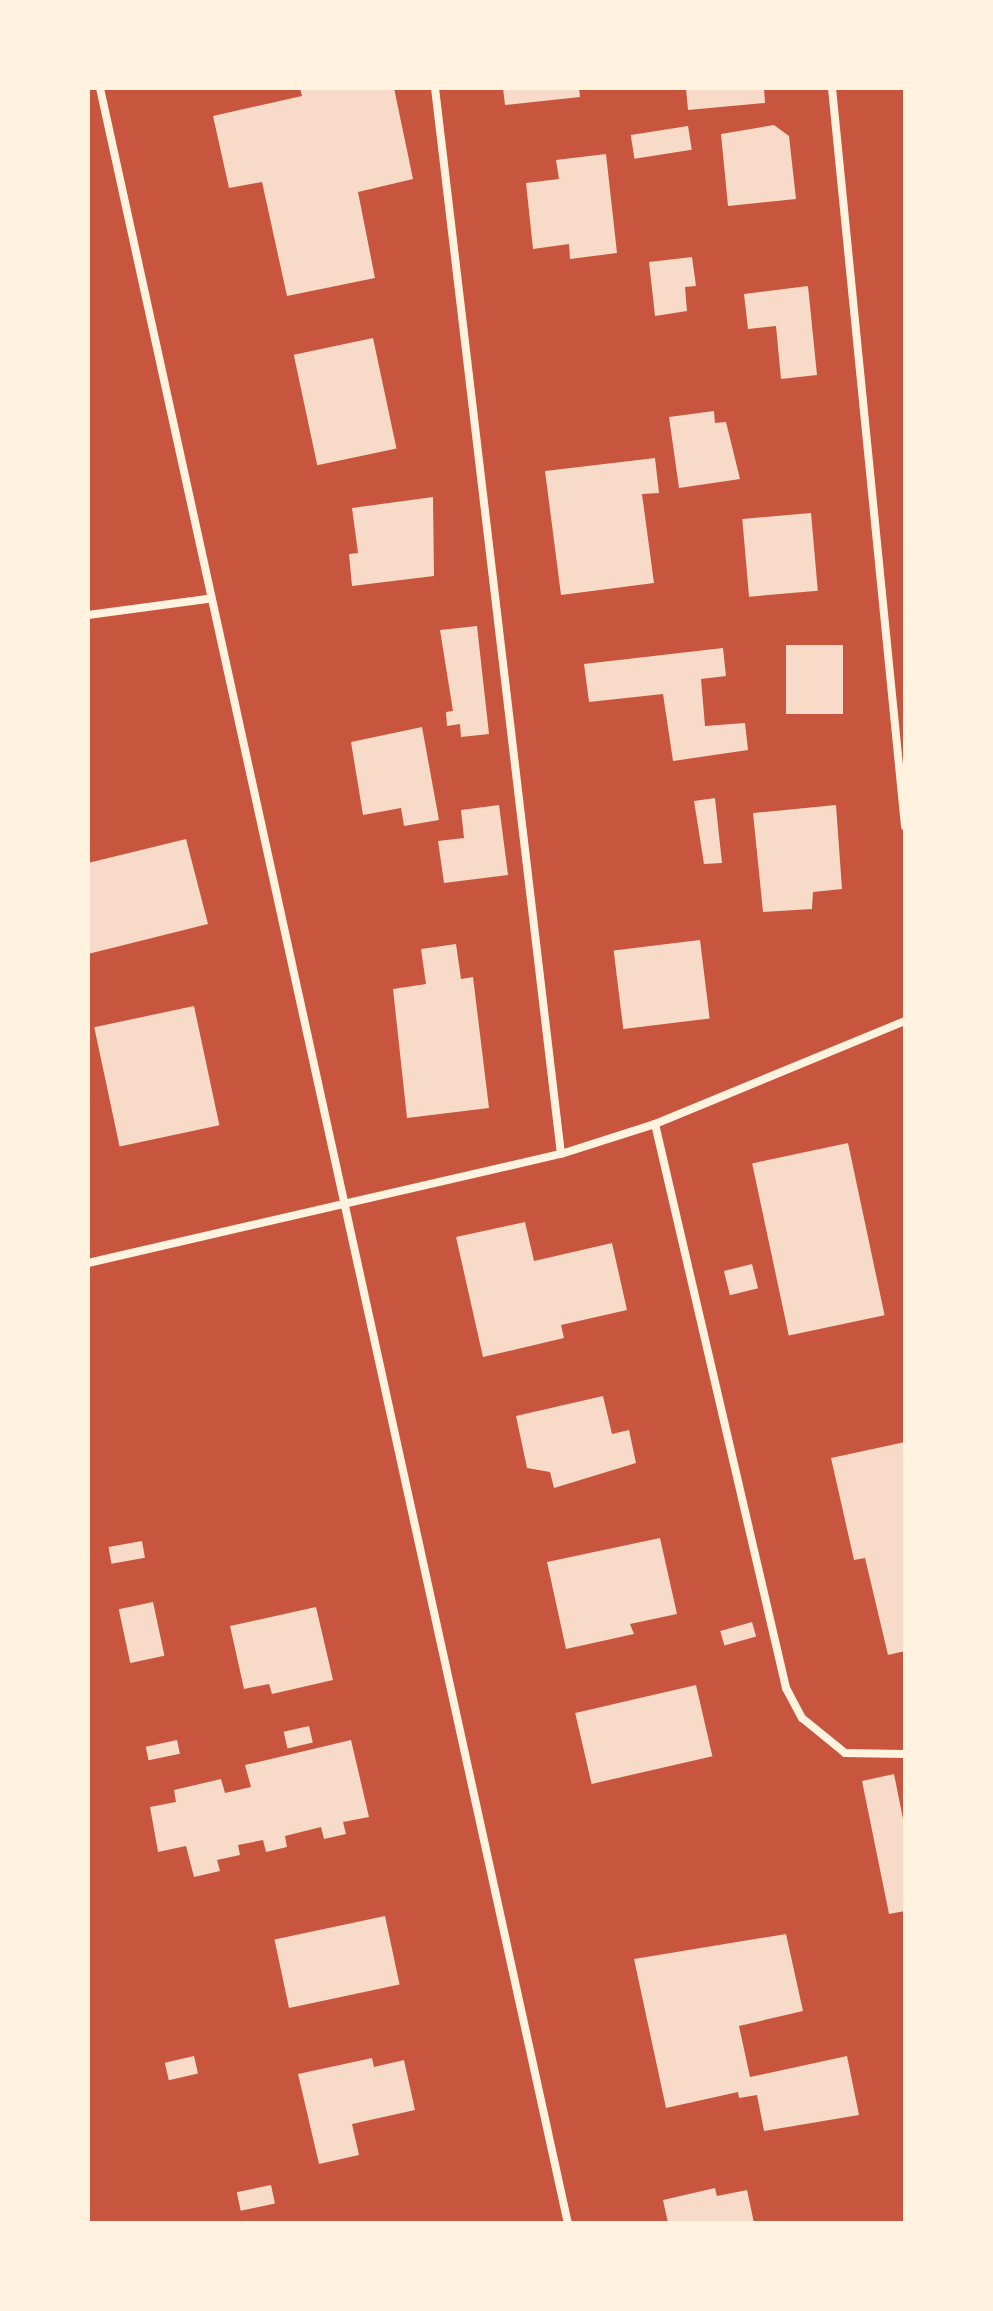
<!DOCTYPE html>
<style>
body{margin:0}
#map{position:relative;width:993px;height:2311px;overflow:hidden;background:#c8553d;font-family:"Fira Sans",sans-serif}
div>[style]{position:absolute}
.building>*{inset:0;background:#f7dbc8;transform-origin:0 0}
.minor>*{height:8px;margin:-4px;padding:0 4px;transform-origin:4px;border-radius:4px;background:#fff3e0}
span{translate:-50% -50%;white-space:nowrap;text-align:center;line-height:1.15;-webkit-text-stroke:8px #fff3e0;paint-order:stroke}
.frame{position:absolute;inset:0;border:90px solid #fff3e0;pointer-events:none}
</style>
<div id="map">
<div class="building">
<div style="clip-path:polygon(300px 88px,394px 88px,413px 179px,358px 192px,375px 278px,287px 296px,262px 182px,229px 188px,213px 116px,302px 96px)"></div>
<div style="clip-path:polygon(503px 88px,579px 88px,580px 97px,505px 105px)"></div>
<div style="clip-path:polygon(686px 88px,764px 88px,765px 103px,688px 110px)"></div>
<div style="clip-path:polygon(774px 125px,789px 136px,796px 199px,728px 206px,721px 134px)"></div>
<div style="left:688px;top:126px;width:24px;height:58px;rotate:81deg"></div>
<div style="clip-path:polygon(606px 154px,617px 253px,570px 259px,569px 244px,533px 249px,526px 183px,559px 179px,556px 160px)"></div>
<div style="clip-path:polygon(692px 257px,696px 286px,685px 287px,687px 311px,655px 316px,649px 262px)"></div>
<div style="clip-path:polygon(808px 286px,817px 375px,781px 379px,776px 326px,748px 329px,744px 294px)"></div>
<div style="left:373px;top:338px;width:113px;height:81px;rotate:78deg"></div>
<div style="clip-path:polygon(714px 411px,715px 423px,726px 422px,740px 479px,679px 488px,669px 417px)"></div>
<div style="clip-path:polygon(655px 458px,659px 493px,642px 494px,654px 583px,561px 595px,545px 471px)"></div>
<div style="clip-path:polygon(433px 497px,434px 576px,352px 586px,349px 554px,358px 553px,352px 508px)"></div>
<div style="left:811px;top:513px;width:78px;height:69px;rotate:85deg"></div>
<div style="clip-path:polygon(477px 626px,489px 734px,461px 737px,460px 724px,447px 726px,446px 712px,453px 711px,440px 630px)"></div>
<div style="left:843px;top:645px;width:69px;height:57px;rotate:90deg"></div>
<div style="clip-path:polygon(723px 648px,726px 676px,701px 679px,705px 726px,745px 723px,748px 750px,673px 761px,663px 694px,589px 702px,584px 664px)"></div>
<div style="clip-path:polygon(422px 727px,439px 820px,404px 826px,401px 808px,363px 815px,351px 742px)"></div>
<div style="clip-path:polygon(715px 798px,722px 863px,704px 864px,694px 801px)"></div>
<div style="clip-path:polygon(499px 805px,508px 875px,444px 883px,438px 841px,464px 838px,461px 810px)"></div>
<div style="clip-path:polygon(836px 805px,842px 889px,813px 892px,812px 909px,763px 912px,753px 813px)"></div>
<div style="clip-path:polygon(186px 839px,208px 924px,88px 954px,88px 863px)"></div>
<div style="left:700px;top:940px;width:79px;height:87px;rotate:83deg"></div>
<div style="clip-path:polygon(456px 944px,461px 979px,473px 977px,489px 1108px,407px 1118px,393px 989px,426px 984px,421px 949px)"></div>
<div style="left:194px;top:1006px;width:122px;height:102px;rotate:78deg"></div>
<div style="left:848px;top:1143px;width:176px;height:98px;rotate:78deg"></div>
<div style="clip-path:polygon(525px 1222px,534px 1261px,612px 1243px,627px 1310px,561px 1325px,564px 1338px,483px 1357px,456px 1237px)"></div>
<div style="left:752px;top:1264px;width:25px;height:29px;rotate:76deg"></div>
<div style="clip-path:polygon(603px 1396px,612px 1434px,629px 1430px,636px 1463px,554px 1488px,550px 1472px,527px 1468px,516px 1416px)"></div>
<div style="clip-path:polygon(905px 1442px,905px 1651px,888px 1655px,865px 1558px,854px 1560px,831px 1458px)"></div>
<div style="clip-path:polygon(660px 1538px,677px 1614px,630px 1624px,634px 1634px,566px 1649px,547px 1562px)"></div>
<div style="left:142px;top:1541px;width:17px;height:34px;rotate:80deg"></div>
<div style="left:153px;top:1602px;width:55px;height:35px;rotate:78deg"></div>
<div style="clip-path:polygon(316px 1607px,333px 1680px,272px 1694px,269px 1684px,244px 1689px,230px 1626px)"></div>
<div style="left:752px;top:1622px;width:15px;height:33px;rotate:74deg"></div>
<div style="left:696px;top:1685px;width:73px;height:124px;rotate:77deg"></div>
<div style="left:309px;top:1726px;width:17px;height:26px;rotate:77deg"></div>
<div style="left:177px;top:1740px;width:14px;height:32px;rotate:78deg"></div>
<div style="clip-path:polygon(351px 1740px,369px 1817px,343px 1822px,346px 1834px,324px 1839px,321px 1827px,285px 1836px,287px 1847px,266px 1852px,263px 1840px,238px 1845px,240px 1855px,217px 1860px,220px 1871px,194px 1877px,186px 1846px,158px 1852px,150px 1807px,176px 1802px,174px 1790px,221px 1779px,225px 1793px,251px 1787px,245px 1765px)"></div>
<div style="clip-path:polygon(894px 1774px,905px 1829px,905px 1911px,889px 1914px,862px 1781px)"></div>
<div style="left:385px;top:1916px;width:70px;height:113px;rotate:78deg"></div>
<div style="clip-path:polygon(786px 1934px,803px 2011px,739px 2026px,750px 2077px,847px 2056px,859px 2115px,764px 2131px,757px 2095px,739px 2098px,738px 2092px,666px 2108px,634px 1959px)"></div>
<div style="left:194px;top:2056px;width:18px;height:30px;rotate:77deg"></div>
<div style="clip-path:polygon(372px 2058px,374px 2067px,404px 2060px,415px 2110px,352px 2124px,359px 2155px,319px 2164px,298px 2074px)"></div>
<div style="left:271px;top:2185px;width:19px;height:35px;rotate:78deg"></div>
<div style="clip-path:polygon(715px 2188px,717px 2196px,747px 2190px,754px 2223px,668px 2223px,663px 2200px)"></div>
</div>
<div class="minor">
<div style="left:100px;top:88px;width:2186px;rotate:77.64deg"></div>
<div style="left:435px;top:88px;width:1073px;rotate:83.26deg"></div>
<div style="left:832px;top:88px;width:742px;rotate:84.35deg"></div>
<div style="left:88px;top:615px;width:120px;rotate:-7.7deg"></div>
<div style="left:655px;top:1124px;width:579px;rotate:76.92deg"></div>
<div style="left:786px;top:1688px;width:34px;rotate:62deg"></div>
<div style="left:802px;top:1718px;width:55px;rotate:39.1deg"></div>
<div style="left:845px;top:1753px;width:60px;rotate:1deg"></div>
<div style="left:88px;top:1263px;width:485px;rotate:-13deg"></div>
<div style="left:561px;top:1154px;width:99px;rotate:-17.7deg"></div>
<div style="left:655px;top:1124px;width:270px;rotate:-22.4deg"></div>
</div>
<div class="frame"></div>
</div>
